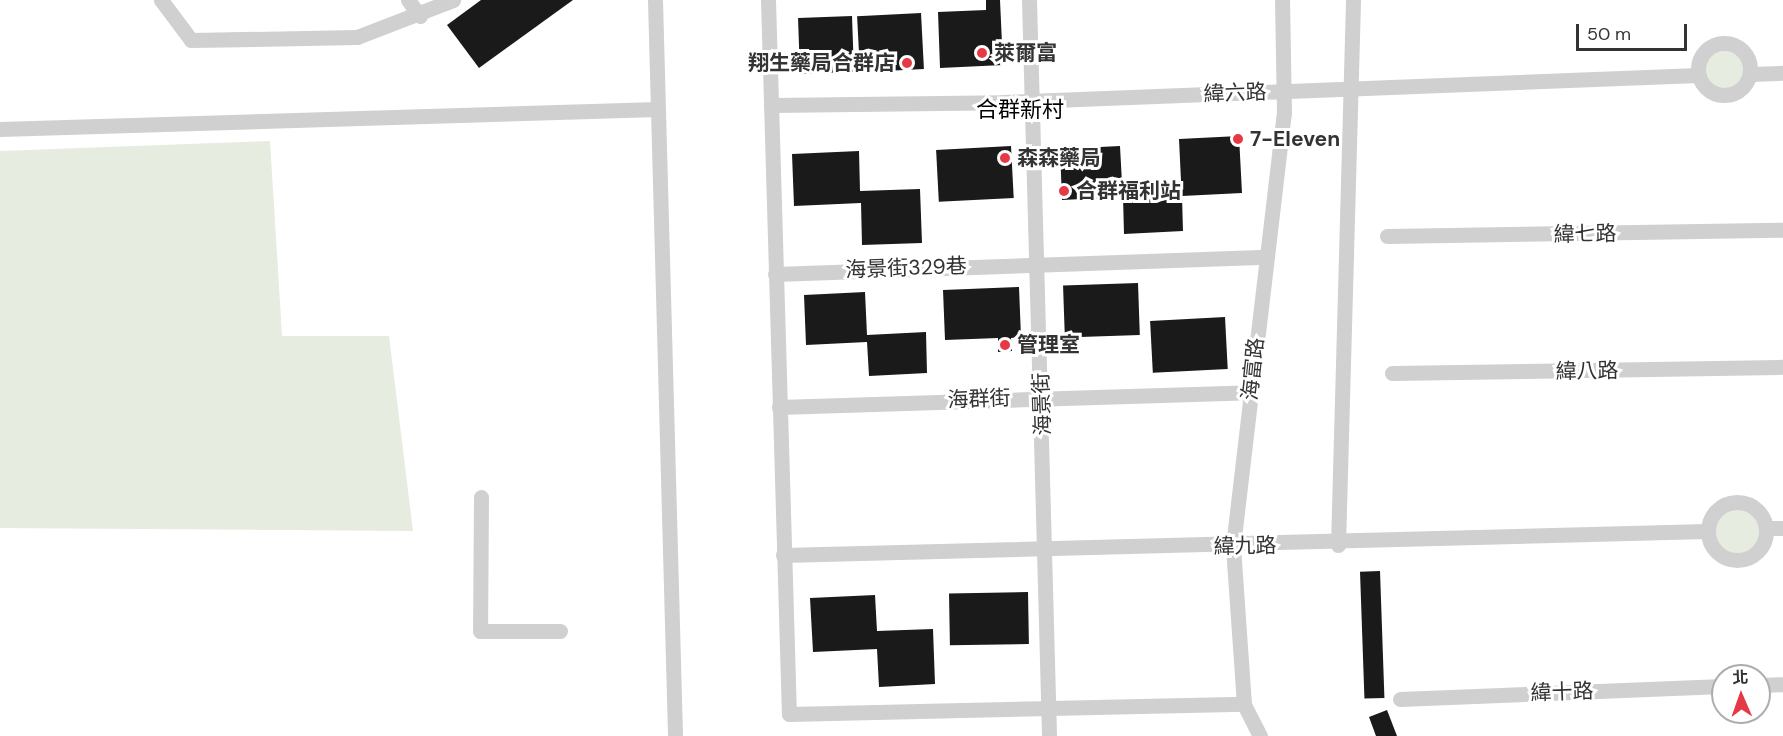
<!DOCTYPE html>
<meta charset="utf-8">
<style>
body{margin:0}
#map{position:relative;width:1783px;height:736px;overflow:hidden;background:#fff;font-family:"DM Sans","Noto Sans TC",sans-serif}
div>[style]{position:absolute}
.green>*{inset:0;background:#e6ecdf}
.round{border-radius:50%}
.building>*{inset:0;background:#1a1a1a;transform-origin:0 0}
.minor>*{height:15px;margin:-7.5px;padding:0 7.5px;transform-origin:7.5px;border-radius:7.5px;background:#d0d0d0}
.minor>.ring{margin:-7.5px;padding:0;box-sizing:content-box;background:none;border:15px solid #d0d0d0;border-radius:50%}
.dots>*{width:16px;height:16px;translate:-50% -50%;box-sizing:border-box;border:3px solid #fff;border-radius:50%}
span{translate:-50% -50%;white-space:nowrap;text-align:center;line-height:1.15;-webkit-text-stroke:6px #fff;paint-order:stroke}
.poi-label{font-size:21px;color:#333;font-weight:700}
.left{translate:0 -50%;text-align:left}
.right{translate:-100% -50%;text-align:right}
.street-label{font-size:21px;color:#333}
.neighbourhood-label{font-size:22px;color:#000}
.north{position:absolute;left:1711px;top:664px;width:60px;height:60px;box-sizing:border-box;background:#fff;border:2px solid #adadad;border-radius:50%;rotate:358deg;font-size:16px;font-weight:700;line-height:24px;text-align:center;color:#333}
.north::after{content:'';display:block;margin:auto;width:21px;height:27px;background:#e63946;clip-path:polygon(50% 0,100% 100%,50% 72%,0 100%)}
.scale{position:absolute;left:1576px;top:24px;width:111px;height:27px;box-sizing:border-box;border:3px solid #333;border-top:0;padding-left:8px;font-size:18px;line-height:21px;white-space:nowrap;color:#333;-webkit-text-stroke:4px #fff;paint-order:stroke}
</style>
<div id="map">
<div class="green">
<div class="round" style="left:1703px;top:48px;width:44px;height:44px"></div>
<div style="clip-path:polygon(270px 141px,282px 336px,389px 336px,413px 531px,0 528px,0 151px)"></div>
<div class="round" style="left:1712px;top:506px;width:50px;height:50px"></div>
</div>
<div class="building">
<div style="clip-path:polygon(481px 0,573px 0,479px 68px,447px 25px)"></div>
<div style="clip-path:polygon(986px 0,1000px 0,1003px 65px,940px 68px,938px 12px,986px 10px)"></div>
<div style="left:921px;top:13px;width:56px;height:64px;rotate:87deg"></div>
<div style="left:852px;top:16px;width:56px;height:54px;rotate:88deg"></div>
<div style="clip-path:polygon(1239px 136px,1242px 193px,1182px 196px,1183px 231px,1124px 234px,1123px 197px,1062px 200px,1060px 149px,1120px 146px,1122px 183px,1181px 181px,1179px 139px)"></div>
<div style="left:1011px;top:146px;width:52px;height:75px;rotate:87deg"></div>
<div style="clip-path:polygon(859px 151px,860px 191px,920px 189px,922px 243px,862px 245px,861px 203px,794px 206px,792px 154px)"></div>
<div style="left:1138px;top:283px;width:52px;height:75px;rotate:88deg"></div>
<div style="clip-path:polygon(1019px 287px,1021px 337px,1011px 338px,1012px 351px,998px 352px,998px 338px,945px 340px,943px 290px)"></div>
<div style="clip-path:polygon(865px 292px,867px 335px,926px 332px,927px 373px,869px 376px,867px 342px,806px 345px,804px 295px)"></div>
<div style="left:1225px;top:317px;width:52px;height:75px;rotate:87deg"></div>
<div style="left:1380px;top:571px;width:127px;height:20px;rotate:88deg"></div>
<div style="left:1028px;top:592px;width:52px;height:79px;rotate:89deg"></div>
<div style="clip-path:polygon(875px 595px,877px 631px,933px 629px,935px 684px,879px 687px,877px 649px,813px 652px,810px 598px)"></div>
<div style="clip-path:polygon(1387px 710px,1397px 736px,1376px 736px,1369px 717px)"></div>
</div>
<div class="minor">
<div style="left:161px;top:0;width:50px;rotate:53.1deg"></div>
<div style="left:191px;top:40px;width:166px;rotate:-1deg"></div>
<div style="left:357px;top:37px;width:103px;rotate:-21.1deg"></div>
<div style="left:408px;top:0;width:20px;rotate:53deg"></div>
<div style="left:655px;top:0;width:736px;rotate:88.44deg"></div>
<div style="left:768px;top:0;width:714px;rotate:88.32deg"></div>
<div style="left:789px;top:714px;width:455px;rotate:-1.3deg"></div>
<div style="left:1029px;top:0;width:736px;rotate:88.44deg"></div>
<div class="ring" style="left:1698px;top:43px;width:37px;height:37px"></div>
<div style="left:1750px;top:74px;width:33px;rotate:-2deg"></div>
<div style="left:771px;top:105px;width:232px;rotate:-0.7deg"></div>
<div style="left:1003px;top:102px;width:696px;rotate:-2.22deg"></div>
<div style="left:0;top:129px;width:658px;rotate:-1.74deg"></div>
<div style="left:1387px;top:236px;width:396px;rotate:-0.9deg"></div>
<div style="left:775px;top:274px;width:492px;rotate:-2deg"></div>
<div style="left:1392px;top:373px;width:391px;rotate:-0.9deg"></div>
<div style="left:779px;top:407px;width:472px;rotate:-1.8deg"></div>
<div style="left:481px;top:497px;width:134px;rotate:90.4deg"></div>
<div style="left:480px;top:631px;width:80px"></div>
<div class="ring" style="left:1708px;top:502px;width:43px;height:43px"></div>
<div style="left:1766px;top:528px;width:17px"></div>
<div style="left:1338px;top:545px;width:545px;rotate:-88.42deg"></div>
<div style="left:783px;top:555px;width:924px;rotate:-1.49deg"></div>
<div style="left:1759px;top:685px;width:24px;rotate:-2deg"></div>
<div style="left:1400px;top:699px;width:323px;rotate:-2.3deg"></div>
<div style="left:1260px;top:736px;width:36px;rotate:-117deg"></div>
<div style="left:1244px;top:704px;width:158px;rotate:-94deg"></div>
<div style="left:1233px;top:546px;width:436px;rotate:-83.3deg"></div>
<div style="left:1284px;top:113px;width:113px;rotate:-91deg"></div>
</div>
<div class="dots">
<div style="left:982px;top:53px;background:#e63946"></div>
<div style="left:907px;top:63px;background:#e63946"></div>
<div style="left:1238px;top:139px;background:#e63946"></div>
<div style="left:1005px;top:158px;background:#e63946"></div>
<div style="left:1064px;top:191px;background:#e63946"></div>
<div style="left:1005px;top:345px;background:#e63946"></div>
</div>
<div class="poi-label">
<span class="left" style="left:994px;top:53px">萊爾富</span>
<span class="right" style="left:895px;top:63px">翔生藥局合群店</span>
<span class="left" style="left:1250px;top:139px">7-Eleven</span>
<span class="left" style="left:1017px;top:158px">森森藥局</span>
<span class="left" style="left:1076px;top:191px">合群福利站</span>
<span class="left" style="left:1017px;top:345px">管理室</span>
</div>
<div class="street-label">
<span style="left:1235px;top:93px;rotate:-2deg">緯六路</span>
<span style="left:1585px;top:234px;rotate:-1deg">緯七路</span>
<span style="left:906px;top:268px;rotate:-2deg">海景街329巷</span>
<span style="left:1253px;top:369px;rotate:-84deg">海富路</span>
<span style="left:1587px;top:371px;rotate:-1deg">緯八路</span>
<span style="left:979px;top:399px;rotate:-2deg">海群街</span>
<span style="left:1042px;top:404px;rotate:-92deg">海景街</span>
<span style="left:1245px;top:546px;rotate:-1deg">緯九路</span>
<span style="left:1562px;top:692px;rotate:-2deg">緯十路</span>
</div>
<div class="neighbourhood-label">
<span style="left:1020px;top:110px">合群新村</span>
</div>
<div class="north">北</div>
<div class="scale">50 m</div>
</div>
